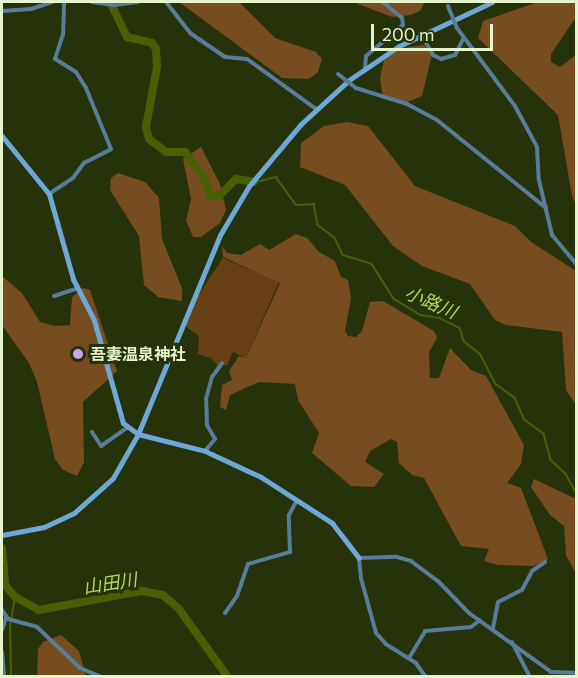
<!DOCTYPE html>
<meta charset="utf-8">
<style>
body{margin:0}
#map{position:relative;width:578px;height:678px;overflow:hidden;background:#26320a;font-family:Commissioner,"Noto Sans JP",sans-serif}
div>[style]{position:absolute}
.green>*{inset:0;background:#674013}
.forest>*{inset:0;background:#774c1f}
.stream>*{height:1.5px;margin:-0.75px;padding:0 0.75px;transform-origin:0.75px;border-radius:0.75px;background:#485f04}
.river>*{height:8px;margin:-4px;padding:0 4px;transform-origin:4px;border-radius:4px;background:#485f04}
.street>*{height:4px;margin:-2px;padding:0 2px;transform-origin:2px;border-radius:2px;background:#587c9a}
.secondary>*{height:5px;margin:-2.5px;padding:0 2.5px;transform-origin:2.5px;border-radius:2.5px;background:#6da8d8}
.street-bridge>*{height:4px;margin:-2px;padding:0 2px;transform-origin:2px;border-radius:2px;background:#587c9a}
.dots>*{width:16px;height:16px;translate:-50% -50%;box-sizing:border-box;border:3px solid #26320a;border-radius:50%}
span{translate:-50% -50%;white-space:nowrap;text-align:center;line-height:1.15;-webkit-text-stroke:6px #26320a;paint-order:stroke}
.poi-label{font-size:16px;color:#e6f4ce;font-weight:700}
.left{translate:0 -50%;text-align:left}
.water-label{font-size:18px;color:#b3dd55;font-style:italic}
.frame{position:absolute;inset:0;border:3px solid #e6f4ce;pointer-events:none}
.scale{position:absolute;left:371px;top:24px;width:122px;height:27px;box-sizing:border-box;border:3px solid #e6f4ce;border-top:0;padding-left:8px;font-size:18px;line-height:21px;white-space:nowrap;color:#e6f4ce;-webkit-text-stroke:4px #26320a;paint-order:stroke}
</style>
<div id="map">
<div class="green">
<div style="clip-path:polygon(223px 258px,279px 282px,246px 358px,233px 352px,227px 365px,217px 365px,211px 358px,198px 354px,199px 336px,185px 326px,193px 303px)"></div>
</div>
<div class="forest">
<div style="clip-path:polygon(179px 2px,239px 2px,275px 38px,316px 52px,322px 59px,318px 72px,309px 79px,282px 78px)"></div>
<div style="clip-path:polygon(353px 2px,425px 2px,420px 11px,411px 15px,392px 17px)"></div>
<div style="clip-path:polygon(538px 2px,576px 2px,576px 17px,551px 54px,551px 62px,560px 67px,576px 55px,576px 205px,572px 196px,558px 115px,478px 38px,483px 21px)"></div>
<div style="clip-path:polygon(424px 45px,432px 54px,422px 96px,403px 104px,383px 98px,380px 78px,384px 60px,402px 48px)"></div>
<div style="clip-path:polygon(347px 122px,368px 126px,415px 186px,515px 226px,531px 242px,576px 271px,576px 405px,566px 390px,562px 332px,506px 325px,495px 320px,470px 284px,422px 266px,393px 246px,345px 185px,300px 167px,301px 143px,324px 126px)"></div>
<div style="clip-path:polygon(201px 147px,220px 184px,226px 210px,220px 223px,201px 237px,193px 237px,186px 221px,191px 199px,183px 159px)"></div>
<div style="clip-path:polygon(118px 173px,145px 182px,159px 198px,162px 239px,182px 288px,182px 301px,158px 297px,144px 285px,139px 236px,110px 190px,111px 178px)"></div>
<div style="clip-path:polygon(296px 234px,307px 238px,319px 252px,335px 261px,341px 277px,348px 280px,351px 298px,345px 331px,348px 336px,356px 337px,362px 331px,370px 302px,383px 301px,434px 331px,437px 338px,429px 352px,430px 378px,439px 378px,450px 348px,471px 370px,486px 376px,524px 445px,521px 464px,507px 483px,521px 488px,548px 559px,533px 566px,498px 565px,484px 561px,489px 549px,461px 546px,424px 478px,412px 475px,399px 463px,397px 442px,391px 439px,370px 451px,365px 462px,384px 474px,374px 487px,351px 486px,312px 453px,319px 433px,298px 400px,295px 384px,259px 382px,230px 395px,226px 410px,220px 407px,222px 385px,232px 380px,229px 371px,239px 356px,246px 358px,280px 283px,223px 257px,222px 246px,227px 253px,241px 255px,260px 244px,269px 250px)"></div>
<div style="clip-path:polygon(2px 276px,22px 293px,40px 322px,55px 326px,70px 325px,72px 297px,83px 288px,90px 290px,117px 371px,83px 402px,84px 462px,77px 476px,63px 470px,55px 459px,37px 382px,29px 363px,2px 325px)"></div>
<div style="clip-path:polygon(534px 479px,576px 499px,576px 574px,566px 555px,564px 526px,550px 515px,531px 487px)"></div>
<div style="clip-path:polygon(61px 635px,79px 651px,86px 676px,37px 676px,38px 649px,43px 642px)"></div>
</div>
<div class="stream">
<div style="left:256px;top:182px;width:21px;rotate:-14deg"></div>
<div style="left:276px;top:177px;width:34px;rotate:54deg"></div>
<div style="left:296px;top:205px;width:18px;rotate:-3deg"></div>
<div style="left:314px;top:204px;width:21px;rotate:79deg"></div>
<div style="left:318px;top:225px;width:21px;rotate:37deg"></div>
<div style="left:335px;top:238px;width:19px;rotate:65deg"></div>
<div style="left:343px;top:255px;width:30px;rotate:17deg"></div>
<div style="left:372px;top:264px;width:41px;rotate:57.8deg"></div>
<div style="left:394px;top:299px;width:31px;rotate:31deg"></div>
<div style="left:421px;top:315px;width:19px;rotate:9deg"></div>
<div style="left:440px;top:318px;width:22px;rotate:27deg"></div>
<div style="left:460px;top:328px;width:14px;rotate:73deg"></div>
<div style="left:464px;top:341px;width:22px;rotate:39deg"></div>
<div style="left:481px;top:355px;width:33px;rotate:63deg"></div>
<div style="left:496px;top:384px;width:24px;rotate:36deg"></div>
<div style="left:515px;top:398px;width:24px;rotate:66deg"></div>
<div style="left:525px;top:420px;width:24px;rotate:36deg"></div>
<div style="left:544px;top:434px;width:27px;rotate:75deg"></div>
<div style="left:551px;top:460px;width:21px;rotate:43deg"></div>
<div style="left:566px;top:474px;width:21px;rotate:61deg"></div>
<div style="left:11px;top:676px;width:50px;rotate:-91.1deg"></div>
<div style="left:10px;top:626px;width:29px;rotate:-80deg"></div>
</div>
<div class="river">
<div style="left:110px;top:2px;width:39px;rotate:64deg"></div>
<div style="left:127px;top:37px;width:26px;rotate:13deg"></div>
<div style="left:152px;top:43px;width:7px;rotate:56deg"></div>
<div style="left:156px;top:49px;width:18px;rotate:87deg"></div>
<div style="left:157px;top:67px;width:61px;rotate:100.4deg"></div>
<div style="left:146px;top:127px;width:12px;rotate:76deg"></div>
<div style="left:149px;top:139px;width:21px;rotate:37deg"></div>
<div style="left:166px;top:152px;width:19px"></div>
<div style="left:185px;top:152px;width:31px;rotate:53deg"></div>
<div style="left:204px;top:177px;width:20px;rotate:72deg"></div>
<div style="left:210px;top:196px;width:10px;rotate:-6deg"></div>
<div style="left:220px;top:195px;width:23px;rotate:-45deg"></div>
<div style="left:236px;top:179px;width:18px;rotate:9deg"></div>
<div style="left:2px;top:548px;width:37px;rotate:85deg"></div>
<div style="left:5px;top:585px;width:16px;rotate:50deg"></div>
<div style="left:15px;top:597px;width:27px;rotate:28deg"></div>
<div style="left:39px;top:610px;width:105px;rotate:-10.5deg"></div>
<div style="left:142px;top:591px;width:21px;rotate:11deg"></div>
<div style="left:163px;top:595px;width:21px;rotate:41deg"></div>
<div style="left:179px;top:609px;width:82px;rotate:54.4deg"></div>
</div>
<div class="street">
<div style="left:92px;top:2px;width:22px;rotate:8deg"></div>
<div style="left:114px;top:5px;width:24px;rotate:-7deg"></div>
<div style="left:166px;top:2px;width:39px;rotate:52deg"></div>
<div style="left:190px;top:33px;width:42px;rotate:34.4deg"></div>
<div style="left:225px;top:57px;width:22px;rotate:5deg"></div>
<div style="left:247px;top:59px;width:85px;rotate:35.9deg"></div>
<div style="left:2px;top:11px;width:29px;rotate:-4deg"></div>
<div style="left:31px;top:9px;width:23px;rotate:-18deg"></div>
<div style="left:457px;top:28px;width:97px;rotate:53.4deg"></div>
<div style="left:515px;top:106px;width:47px;rotate:61.8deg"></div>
<div style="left:537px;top:147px;width:33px;rotate:87deg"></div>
<div style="left:539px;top:180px;width:57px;rotate:76.7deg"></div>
<div style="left:552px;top:235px;width:38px;rotate:50deg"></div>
<div style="left:420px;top:33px;width:26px;rotate:59deg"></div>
<div style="left:433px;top:55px;width:9px;rotate:27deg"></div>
<div style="left:441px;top:59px;width:15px;rotate:-16deg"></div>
<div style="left:455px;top:55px;width:18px;rotate:-63deg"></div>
<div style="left:365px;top:68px;width:12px;rotate:-85deg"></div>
<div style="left:366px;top:56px;width:48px;rotate:-40deg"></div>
<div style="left:403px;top:25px;width:7px;rotate:-98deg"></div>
<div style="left:402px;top:18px;width:25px;rotate:-140deg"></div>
<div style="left:356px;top:88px;width:53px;rotate:17.4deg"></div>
<div style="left:407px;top:104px;width:34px;rotate:28deg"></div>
<div style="left:437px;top:120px;width:140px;rotate:38.9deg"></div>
<div style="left:49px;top:194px;width:29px;rotate:-34deg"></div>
<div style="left:73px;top:178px;width:19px;rotate:-54deg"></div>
<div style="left:84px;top:163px;width:30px;rotate:-27deg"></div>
<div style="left:111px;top:149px;width:66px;rotate:-112.3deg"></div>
<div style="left:86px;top:88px;width:19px;rotate:-122deg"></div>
<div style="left:76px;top:72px;width:25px;rotate:-148deg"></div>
<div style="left:55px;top:59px;width:25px;rotate:-72deg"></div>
<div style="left:63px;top:35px;width:33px;rotate:-88deg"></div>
<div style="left:54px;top:296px;width:25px;rotate:-18deg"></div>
<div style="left:92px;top:432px;width:17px;rotate:57deg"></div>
<div style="left:101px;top:446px;width:32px;rotate:-35deg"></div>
<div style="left:205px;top:451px;width:16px;rotate:-50deg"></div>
<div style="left:215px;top:439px;width:16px;rotate:-120deg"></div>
<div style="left:207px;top:425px;width:26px;rotate:-92deg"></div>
<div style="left:206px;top:399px;width:23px;rotate:-75deg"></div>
<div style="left:212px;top:377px;width:17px;rotate:-54deg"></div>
<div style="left:2px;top:610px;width:11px;rotate:56deg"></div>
<div style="left:8px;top:619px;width:30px;rotate:15deg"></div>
<div style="left:37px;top:627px;width:59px;rotate:43.6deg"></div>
<div style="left:80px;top:668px;width:21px;rotate:23deg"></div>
<div style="left:225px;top:613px;width:21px;rotate:-55deg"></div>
<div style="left:237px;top:596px;width:34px;rotate:-71deg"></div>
<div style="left:248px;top:564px;width:44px;rotate:-15.9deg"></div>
<div style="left:290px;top:552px;width:37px;rotate:-92deg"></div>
<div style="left:289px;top:515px;width:17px;rotate:-62deg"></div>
<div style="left:493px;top:628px;width:26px;rotate:-79deg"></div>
<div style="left:498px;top:602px;width:27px;rotate:-27deg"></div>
<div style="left:522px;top:590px;width:21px;rotate:-62deg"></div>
<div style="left:532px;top:571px;width:16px;rotate:-35deg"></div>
<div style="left:2px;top:630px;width:13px;rotate:-72deg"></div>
<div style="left:512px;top:642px;width:38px;rotate:63deg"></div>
<div style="left:2px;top:652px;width:24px;rotate:85deg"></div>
<div style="left:409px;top:658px;width:31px;rotate:-59deg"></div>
<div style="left:425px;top:631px;width:46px;rotate:-5deg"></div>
<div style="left:471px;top:627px;width:11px;rotate:-38deg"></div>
<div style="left:425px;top:676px;width:16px;rotate:-125deg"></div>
<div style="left:416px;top:663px;width:36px;rotate:-148deg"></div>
<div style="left:386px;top:644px;width:15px;rotate:-132deg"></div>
<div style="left:376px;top:633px;width:57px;rotate:-105.3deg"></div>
<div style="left:361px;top:578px;width:20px;rotate:-96deg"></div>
<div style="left:359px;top:558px;width:38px;rotate:-2deg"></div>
<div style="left:397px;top:557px;width:15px;rotate:16deg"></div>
<div style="left:411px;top:561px;width:34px;rotate:37deg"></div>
<div style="left:438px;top:581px;width:45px;rotate:45.9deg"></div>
<div style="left:469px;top:613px;width:101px;rotate:35.7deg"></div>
<div style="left:551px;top:672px;width:25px;rotate:2deg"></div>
</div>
<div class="secondary">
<div style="left:2px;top:136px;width:75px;rotate:51deg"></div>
<div style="left:49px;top:194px;width:88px;rotate:74.2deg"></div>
<div style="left:73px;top:279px;width:46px;rotate:62.9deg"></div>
<div style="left:94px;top:320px;width:107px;rotate:74.3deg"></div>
<div style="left:123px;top:423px;width:19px;rotate:36deg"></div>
<div style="left:138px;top:434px;width:69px;rotate:14.2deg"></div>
<div style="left:205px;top:451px;width:62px;rotate:24.9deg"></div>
<div style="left:261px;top:477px;width:85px;rotate:32.9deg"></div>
<div style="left:332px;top:523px;width:44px;rotate:52.4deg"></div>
<div style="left:2px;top:535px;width:43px;rotate:-10.8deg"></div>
<div style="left:44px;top:527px;width:33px;rotate:-25deg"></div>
<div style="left:74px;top:513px;width:52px;rotate:-41.9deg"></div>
<div style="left:113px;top:478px;width:51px;rotate:-60.4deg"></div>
<div style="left:138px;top:434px;width:215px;rotate:-67.6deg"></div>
<div style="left:220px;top:235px;width:57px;rotate:-59.4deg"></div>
<div style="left:249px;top:186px;width:81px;rotate:-50deg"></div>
<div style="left:301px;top:124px;width:65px;rotate:-42.5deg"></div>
<div style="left:349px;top:80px;width:60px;rotate:-34.2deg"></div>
<div style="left:399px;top:46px;width:103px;rotate:-25.3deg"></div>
</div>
<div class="street-bridge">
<div style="left:448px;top:6px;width:24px;rotate:68deg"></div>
<div style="left:338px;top:74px;width:23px;rotate:38deg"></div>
</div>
<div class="dots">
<div style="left:78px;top:354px;background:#c7a6ef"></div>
</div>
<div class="poi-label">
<span class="left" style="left:90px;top:354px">吾妻温泉神社</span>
</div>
<div class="water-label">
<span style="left:431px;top:302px;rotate:23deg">小路川</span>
<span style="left:110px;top:583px;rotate:-9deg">山田川</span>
</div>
<div class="frame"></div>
<div class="scale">200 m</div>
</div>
